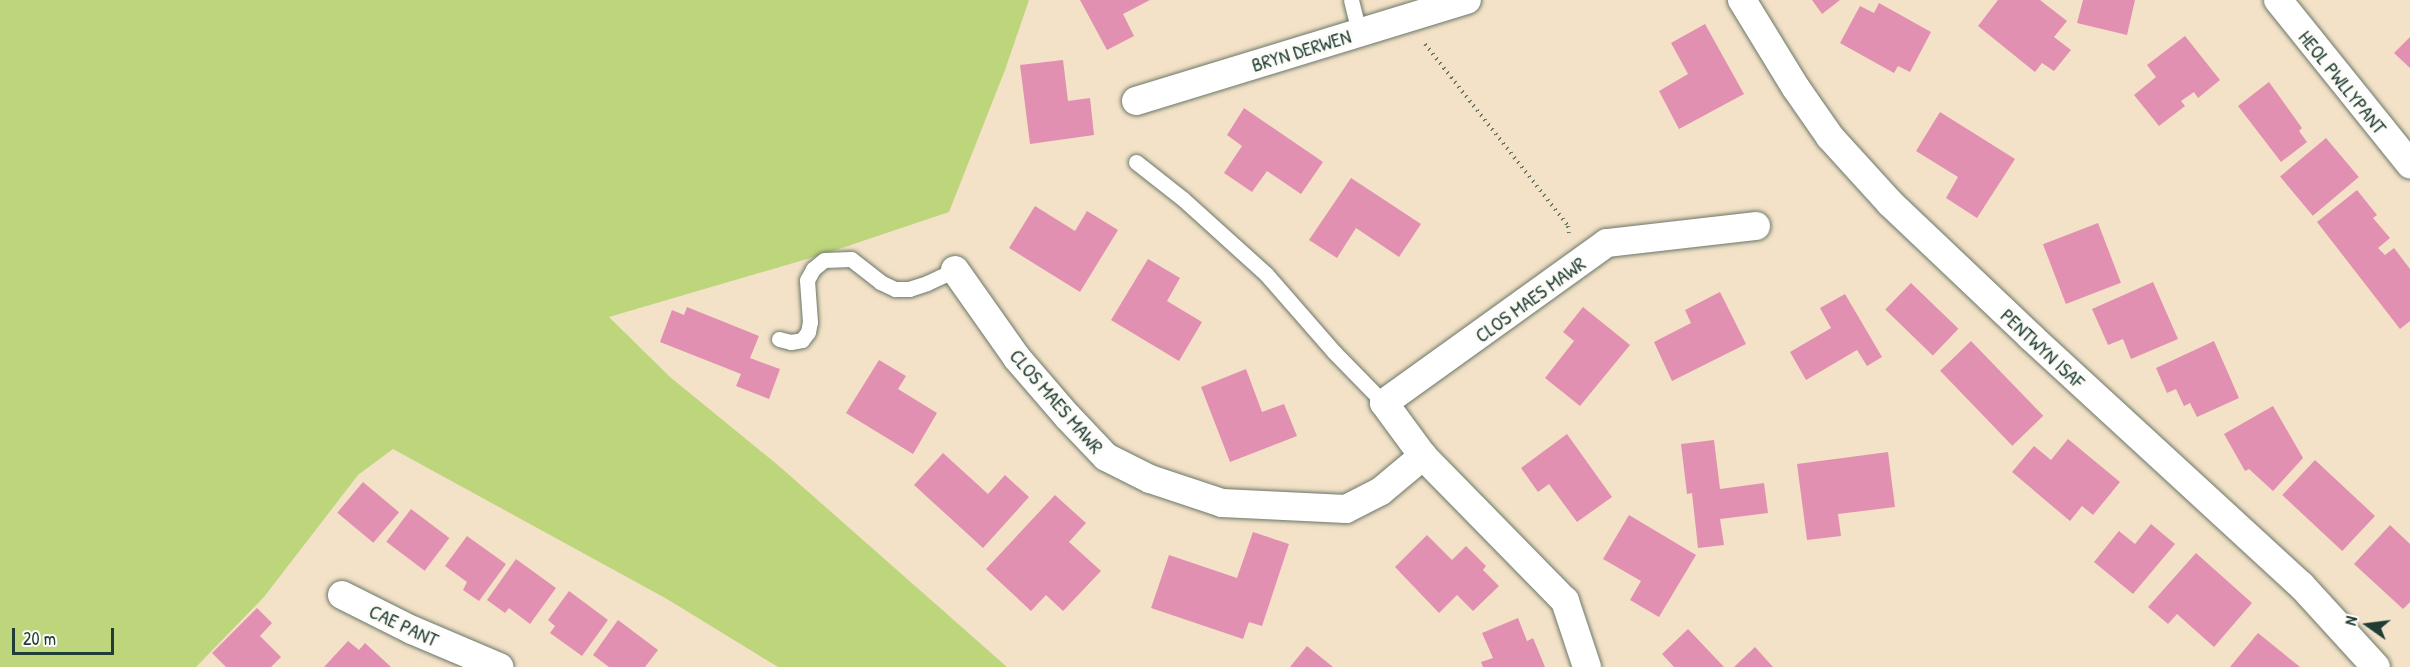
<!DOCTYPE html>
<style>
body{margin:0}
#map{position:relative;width:2410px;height:667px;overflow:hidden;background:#f4e2c8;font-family:"Patrick Hand",sans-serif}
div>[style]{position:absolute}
.green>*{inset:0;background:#bdd67b}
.building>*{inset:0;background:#e190b1;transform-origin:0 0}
.path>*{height:4px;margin-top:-2px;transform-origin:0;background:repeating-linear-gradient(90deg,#6a7768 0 1.5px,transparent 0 6px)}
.roads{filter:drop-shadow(0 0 2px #6a7768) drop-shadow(0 0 2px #6a7768)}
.lane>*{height:15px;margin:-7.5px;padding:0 7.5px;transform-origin:7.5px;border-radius:7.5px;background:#fff}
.street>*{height:28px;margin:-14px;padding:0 14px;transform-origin:14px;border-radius:14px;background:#fff}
span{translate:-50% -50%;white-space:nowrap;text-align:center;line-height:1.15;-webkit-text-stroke:6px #fdfcf7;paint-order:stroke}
.street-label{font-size:20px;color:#1f3d34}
.north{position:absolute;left:2338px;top:595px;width:60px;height:60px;-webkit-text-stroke:4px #fdfcf7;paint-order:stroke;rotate:284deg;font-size:16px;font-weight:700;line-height:24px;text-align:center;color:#1f3d34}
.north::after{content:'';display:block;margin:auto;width:21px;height:27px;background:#1f3d34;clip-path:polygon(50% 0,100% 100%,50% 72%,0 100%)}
.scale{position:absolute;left:12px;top:628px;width:102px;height:27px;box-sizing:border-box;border:3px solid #1f3d34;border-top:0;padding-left:8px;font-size:18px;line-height:21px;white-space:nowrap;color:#1f3d34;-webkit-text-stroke:4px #fdfcf7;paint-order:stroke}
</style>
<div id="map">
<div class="green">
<div style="clip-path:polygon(0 0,1029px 0,1005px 70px,949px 212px,824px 254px,609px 317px,670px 377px,779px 466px,1007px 667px,778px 667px,667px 599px,393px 449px,358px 475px,264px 597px,196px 667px,0 667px)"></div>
</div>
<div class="building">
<div style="clip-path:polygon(1080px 0,1150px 0,1123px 14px,1134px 36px,1107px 50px)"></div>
<div style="clip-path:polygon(1812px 0,1840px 0,1822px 14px)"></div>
<div style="clip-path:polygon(1998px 0,2040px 0,2067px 21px,2054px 37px,2071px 50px,2054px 71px,2042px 63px,2035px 72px,1978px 26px)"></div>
<div style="clip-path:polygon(2083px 0,2135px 0,2127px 35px,2077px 23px)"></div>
<div style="clip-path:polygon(1879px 3px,1931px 32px,1910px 72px,1898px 66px,1894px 73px,1840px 43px,1860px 6px,1874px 13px)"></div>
<div style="clip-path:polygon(1705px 24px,1744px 94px,1679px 129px,1659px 91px,1688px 74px,1671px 43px)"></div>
<div style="clip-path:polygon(2185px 36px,2220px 80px,2198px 98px,2194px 92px,2181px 101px,2185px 106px,2159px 126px,2134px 95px,2156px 77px,2147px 65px)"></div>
<div style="clip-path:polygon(2410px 37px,2410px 68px,2394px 53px)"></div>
<div style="clip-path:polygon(1063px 60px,1068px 101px,1090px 98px,1094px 135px,1030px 144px,1020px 65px)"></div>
<div style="clip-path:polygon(2269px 82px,2302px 128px,2299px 131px,2307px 142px,2281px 162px,2238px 106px)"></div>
<div style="clip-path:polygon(1244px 108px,1323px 162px,1301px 194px,1267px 171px,1252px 192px,1224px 173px,1242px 146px,1227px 135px)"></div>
<div style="clip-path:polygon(1940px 112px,2015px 159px,1977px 218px,1946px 198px,1958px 177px,1916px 151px)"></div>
<div style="left:2326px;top:138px;width:51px;height:60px;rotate:50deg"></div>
<div style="clip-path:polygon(1351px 178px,1421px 224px,1399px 257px,1356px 228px,1337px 258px,1309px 240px)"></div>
<div style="clip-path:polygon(2357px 190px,2377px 215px,2373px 218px,2390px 238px,2378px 248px,2385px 255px,2394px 248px,2410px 269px,2410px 321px,2400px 329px,2317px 222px)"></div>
<div style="clip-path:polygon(1035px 206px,1075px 231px,1087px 211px,1118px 230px,1080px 292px,1009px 248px)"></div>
<div style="left:2098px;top:223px;width:64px;height:59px;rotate:69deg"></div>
<div style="clip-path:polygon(1148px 259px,1180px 278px,1167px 301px,1202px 322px,1179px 361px,1111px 320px)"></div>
<div style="clip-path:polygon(2153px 282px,2178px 339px,2131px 359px,2123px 339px,2108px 345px,2092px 309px)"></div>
<div style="left:1911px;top:283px;width:66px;height:37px;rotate:44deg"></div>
<div style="clip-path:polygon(1720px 292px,1746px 344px,1672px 381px,1654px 342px,1691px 323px,1685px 310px)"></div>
<div style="clip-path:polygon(1845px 294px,1882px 357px,1867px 366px,1857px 350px,1806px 380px,1790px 352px,1831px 328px,1820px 308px)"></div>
<div style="clip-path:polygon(687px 307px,759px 336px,750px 358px,780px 369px,769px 399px,736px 386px,741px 374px,660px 342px,672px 310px,684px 315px)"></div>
<div style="clip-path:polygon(1583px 307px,1630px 345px,1580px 406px,1545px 378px,1574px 341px,1563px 332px)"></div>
<div style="left:1971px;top:341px;width:104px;height:43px;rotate:46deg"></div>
<div style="clip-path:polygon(2214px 341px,2239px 398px,2197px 417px,2190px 403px,2184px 406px,2176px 389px,2167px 393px,2156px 368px)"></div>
<div style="clip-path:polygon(879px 360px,906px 376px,898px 389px,937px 413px,913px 454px,846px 413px)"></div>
<div style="clip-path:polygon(1246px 369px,1262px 412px,1284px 404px,1297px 436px,1230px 462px,1201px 387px)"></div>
<div style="clip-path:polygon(2273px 406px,2303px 458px,2273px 491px,2249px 469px,2245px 471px,2224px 434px)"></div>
<div style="clip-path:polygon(1567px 434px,1612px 497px,1577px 522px,1549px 484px,1538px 492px,1521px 468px)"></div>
<div style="clip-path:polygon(2068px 439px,2120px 482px,2093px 515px,2082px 506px,2070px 521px,2012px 472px,2034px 446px,2051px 460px)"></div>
<div style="clip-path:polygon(1714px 440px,1720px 489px,1764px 483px,1768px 513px,1720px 519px,1724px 545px,1698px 548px,1692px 493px,1687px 494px,1681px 444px)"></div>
<div style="clip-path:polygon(1888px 452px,1895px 507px,1838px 514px,1841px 536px,1807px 540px,1797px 464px)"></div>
<div style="clip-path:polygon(943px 453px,988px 494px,1005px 475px,1029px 497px,983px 548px,914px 485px)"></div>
<div style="left:2315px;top:460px;width:82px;height:48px;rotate:43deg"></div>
<div style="left:363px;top:482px;width:47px;height:40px;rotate:40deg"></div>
<div style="clip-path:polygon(1055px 495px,1086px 523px,1069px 542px,1101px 571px,1063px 611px,1046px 595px,1031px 611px,986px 569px)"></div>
<div style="left:411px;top:509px;width:48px;height:41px;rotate:37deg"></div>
<div style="clip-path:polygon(1629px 515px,1696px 555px,1659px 617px,1630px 600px,1641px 581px,1603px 559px)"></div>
<div style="clip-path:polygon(2151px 524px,2175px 544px,2133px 594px,2094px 562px,2119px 531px,2135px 544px)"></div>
<div style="clip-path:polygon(2390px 525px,2410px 544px,2410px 602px,2403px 609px,2354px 564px)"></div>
<div style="clip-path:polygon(1253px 532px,1289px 544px,1262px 626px,1249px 622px,1243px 639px,1151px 608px,1169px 555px,1237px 578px)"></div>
<div style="clip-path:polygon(1427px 535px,1452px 560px,1466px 546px,1486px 566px,1483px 570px,1499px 586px,1473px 611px,1457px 595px,1439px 613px,1395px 567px)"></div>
<div style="clip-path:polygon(467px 536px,506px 564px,479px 601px,463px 590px,467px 582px,445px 566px)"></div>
<div style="clip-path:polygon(2196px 553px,2252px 603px,2214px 647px,2177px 614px,2168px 624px,2148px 607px)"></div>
<div style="clip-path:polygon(516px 559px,556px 588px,530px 624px,509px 608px,505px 613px,487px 600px)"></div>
<div style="clip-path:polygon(569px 591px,608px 620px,582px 656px,550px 633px,555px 626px,548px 620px)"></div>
<div style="clip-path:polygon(257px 608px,272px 623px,260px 636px,281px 657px,271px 667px,226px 667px,212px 653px)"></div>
<div style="clip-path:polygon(1518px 618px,1527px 641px,1533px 638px,1545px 667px,1483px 667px,1481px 662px,1493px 658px,1482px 633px)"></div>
<div style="clip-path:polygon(618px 620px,658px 650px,645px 667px,609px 667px,593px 655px)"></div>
<div style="clip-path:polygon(1688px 629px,1724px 667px,1674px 667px,1662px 654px)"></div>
<div style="clip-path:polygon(2258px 633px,2300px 667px,2230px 667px)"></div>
<div style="clip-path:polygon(348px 641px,359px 650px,365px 643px,391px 667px,324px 667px)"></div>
<div style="clip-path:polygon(1307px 646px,1333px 667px,1290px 667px)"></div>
<div style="clip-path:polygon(1755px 647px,1773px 667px,1734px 667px)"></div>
</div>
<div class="path">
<div style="left:1425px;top:44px;width:231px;rotate:51.8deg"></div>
<div style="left:1568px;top:226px;width:7px;rotate:82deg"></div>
</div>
<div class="roads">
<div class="lane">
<div style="left:1351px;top:0;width:34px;rotate:76deg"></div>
<div style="left:1136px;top:162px;width:60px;rotate:38.2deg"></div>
<div style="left:1183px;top:199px;width:112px;rotate:42.1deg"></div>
<div style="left:1266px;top:274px;width:103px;rotate:48.9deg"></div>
<div style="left:1334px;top:352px;width:71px;rotate:45.6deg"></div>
<div style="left:779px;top:339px;width:12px;rotate:14deg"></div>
<div style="left:791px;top:342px;width:11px;rotate:-10deg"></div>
<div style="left:802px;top:340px;width:10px;rotate:-53deg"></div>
<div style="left:808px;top:332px;width:10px;rotate:-79deg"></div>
<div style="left:810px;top:322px;width:42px;rotate:-94.1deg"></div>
<div style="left:807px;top:280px;width:13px;rotate:-61deg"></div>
<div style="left:813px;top:269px;width:14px;rotate:-39deg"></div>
<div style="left:824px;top:260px;width:27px;rotate:-2deg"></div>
<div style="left:851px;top:259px;width:37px;rotate:38deg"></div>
<div style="left:880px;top:282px;width:17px;rotate:25deg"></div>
<div style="left:895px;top:289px;width:14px"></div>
<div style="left:909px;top:289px;width:19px;rotate:-18deg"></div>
<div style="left:927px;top:283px;width:31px;rotate:-25deg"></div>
</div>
<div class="street">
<div style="left:1742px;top:0;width:103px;rotate:58.5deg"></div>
<div style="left:1796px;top:88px;width:60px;rotate:55.2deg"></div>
<div style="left:1830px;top:137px;width:89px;rotate:47.7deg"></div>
<div style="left:1890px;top:203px;width:195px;rotate:43.5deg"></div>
<div style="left:2031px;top:337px;width:367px;rotate:42.6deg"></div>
<div style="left:2301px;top:585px;width:111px;rotate:47.6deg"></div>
<div style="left:2278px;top:0;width:211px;rotate:51.2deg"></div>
<div style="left:1136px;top:101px;width:346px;rotate:-17deg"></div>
<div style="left:955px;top:270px;width:108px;rotate:54.8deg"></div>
<div style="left:1017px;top:358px;width:78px;rotate:49.2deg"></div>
<div style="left:1068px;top:417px;width:55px;rotate:46.5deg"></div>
<div style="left:1106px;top:457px;width:49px;rotate:26.6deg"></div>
<div style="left:1150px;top:479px;width:76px;rotate:18.4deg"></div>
<div style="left:1222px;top:503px;width:124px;rotate:2.8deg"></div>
<div style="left:1346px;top:509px;width:39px;rotate:-27deg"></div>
<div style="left:1381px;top:491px;width:55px;rotate:-39.8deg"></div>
<div style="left:342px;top:595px;width:78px;rotate:26.6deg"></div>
<div style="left:412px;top:630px;width:95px;rotate:23deg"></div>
<div style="left:1587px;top:667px;width:70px;rotate:-108.4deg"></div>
<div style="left:1565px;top:601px;width:203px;rotate:-134.4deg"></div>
<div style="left:1423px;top:456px;width:66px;rotate:-126.3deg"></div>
<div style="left:1384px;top:403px;width:274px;rotate:-35.7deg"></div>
<div style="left:1607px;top:243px;width:150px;rotate:-6.5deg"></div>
</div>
</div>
<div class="street-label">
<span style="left:1301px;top:50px;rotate:-17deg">BRYN DERWEN</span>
<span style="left:2343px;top:82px;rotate:51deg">HEOL PWLLYPANT</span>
<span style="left:1530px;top:299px;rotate:-36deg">CLOS MAES MAWR</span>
<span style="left:2043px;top:348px;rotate:43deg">PENTWYN ISAF</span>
<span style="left:1057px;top:401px;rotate:49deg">CLOS MAES MAWR</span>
<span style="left:404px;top:625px;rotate:25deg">CAE PANT</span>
</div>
<div class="north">N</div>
<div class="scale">20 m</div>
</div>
